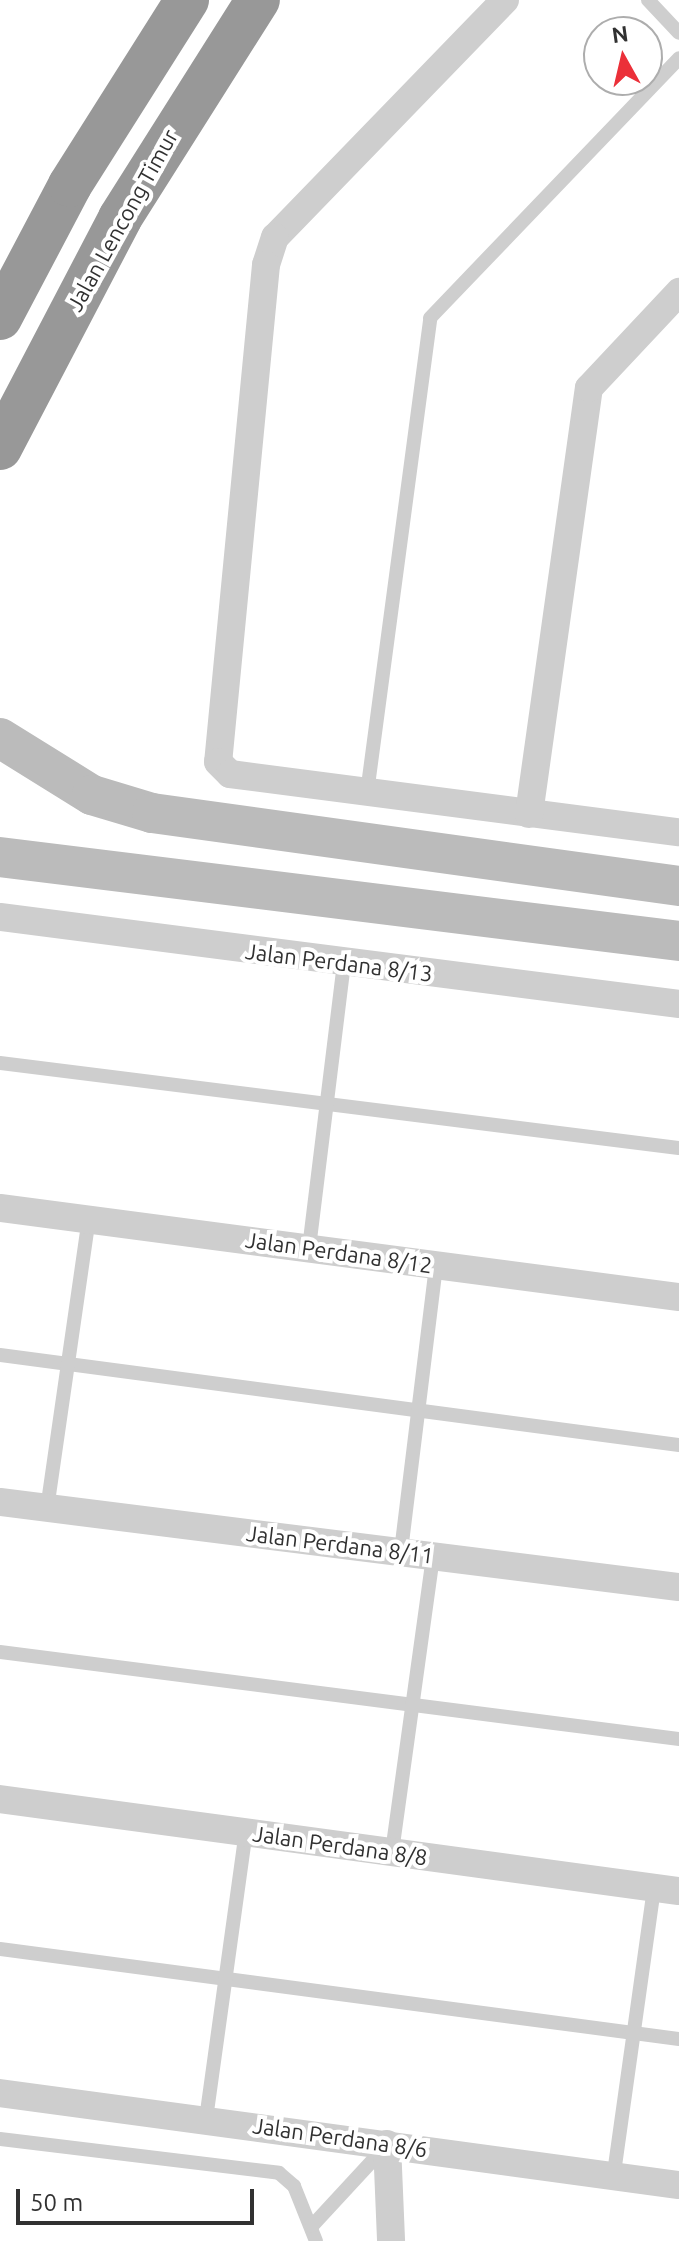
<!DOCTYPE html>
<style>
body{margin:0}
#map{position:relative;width:679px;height:2241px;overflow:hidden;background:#fff;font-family:Ubuntu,sans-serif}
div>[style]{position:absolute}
.lane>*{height:14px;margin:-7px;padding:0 7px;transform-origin:7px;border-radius:7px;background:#cecece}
.street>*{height:28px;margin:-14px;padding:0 14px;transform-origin:14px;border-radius:14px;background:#cecece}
.secondary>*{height:40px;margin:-20px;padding:0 20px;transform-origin:20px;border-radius:20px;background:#bbb}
.highway>*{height:44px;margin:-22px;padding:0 22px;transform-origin:22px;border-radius:22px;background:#989898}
span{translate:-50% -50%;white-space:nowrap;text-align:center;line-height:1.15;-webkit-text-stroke:8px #fff;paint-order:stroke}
.street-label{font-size:22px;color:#313131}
.north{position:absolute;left:583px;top:16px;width:80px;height:80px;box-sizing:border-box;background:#fff;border:2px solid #adadad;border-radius:50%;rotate:352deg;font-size:22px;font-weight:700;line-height:32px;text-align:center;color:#313131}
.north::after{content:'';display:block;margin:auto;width:28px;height:36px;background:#eb3039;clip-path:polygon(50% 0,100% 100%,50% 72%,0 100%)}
.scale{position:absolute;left:16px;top:2189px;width:238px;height:36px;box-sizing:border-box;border:4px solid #313131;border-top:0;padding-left:10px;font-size:24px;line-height:28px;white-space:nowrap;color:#313131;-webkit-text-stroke:6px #fff;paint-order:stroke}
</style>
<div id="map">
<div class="lane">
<div style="left:648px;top:0;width:45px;rotate:46.8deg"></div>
<div style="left:367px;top:793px;width:479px;rotate:-82.4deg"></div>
<div style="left:430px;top:318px;width:360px;rotate:-46.2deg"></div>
<div style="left:0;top:1063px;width:684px;rotate:7.14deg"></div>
<div style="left:309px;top:1248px;width:287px;rotate:-83deg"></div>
<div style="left:0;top:1355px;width:685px;rotate:7.55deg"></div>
<div style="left:47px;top:1509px;width:294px;rotate:-81.8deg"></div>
<div style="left:401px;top:1551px;width:288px;rotate:-83deg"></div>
<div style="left:0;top:1652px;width:685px;rotate:7.3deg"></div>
<div style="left:392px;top:1852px;width:300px;rotate:-82.1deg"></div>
<div style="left:0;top:1949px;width:685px;rotate:7.55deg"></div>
<div style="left:206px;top:2119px;width:290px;rotate:-82.1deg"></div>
<div style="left:0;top:2139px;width:281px;rotate:6.9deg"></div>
<div style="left:279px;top:2173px;width:20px;rotate:41deg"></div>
<div style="left:294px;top:2186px;width:59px;rotate:68.2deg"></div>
<div style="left:614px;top:2173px;width:288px;rotate:-82deg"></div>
<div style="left:312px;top:2226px;width:108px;rotate:-47.3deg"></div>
</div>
<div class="street">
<div style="left:505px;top:0;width:330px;rotate:134.1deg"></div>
<div style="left:275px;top:237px;width:29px;rotate:108deg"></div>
<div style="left:266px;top:265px;width:499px;rotate:95.5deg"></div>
<div style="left:218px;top:762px;width:17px;rotate:45deg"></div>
<div style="left:230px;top:774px;width:453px;rotate:7.4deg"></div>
<div style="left:529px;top:814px;width:430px;rotate:-82deg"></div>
<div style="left:589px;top:388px;width:132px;rotate:-46.8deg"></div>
<div style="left:0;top:917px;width:685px;rotate:7.3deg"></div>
<div style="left:0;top:1208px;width:685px;rotate:7.47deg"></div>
<div style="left:0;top:1502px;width:684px;rotate:7.14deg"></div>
<div style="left:0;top:1799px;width:685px;rotate:7.72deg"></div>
<div style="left:0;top:2093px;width:685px;rotate:7.72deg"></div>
<div style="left:387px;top:2144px;width:97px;rotate:87.6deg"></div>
</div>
<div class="secondary">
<div style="left:0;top:738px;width:108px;rotate:31.8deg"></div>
<div style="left:92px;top:795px;width:63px;rotate:16.7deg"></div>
<div style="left:152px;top:813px;width:532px;rotate:7.89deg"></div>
<div style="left:0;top:857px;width:684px;rotate:7.05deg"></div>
</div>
<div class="highway">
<div style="left:0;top:318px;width:150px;rotate:-62.2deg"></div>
<div style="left:70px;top:185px;width:219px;rotate:-57.7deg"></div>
<div style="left:0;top:448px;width:259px;rotate:-62.4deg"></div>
<div style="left:120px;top:218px;width:258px;rotate:-57.7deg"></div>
</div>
<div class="street-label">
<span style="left:122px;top:220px;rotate:-61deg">Jalan Lencong Timur</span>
<span style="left:339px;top:962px;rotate:7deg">Jalan Perdana 8/13</span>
<span style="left:339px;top:1252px;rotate:8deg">Jalan Perdana 8/12</span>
<span style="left:340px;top:1544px;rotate:7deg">Jalan Perdana 8/11</span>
<span style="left:340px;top:1845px;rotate:8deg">Jalan Perdana 8/8</span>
<span style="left:340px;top:2137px;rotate:8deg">Jalan Perdana 8/6</span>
</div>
<div class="north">N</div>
<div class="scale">50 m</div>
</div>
